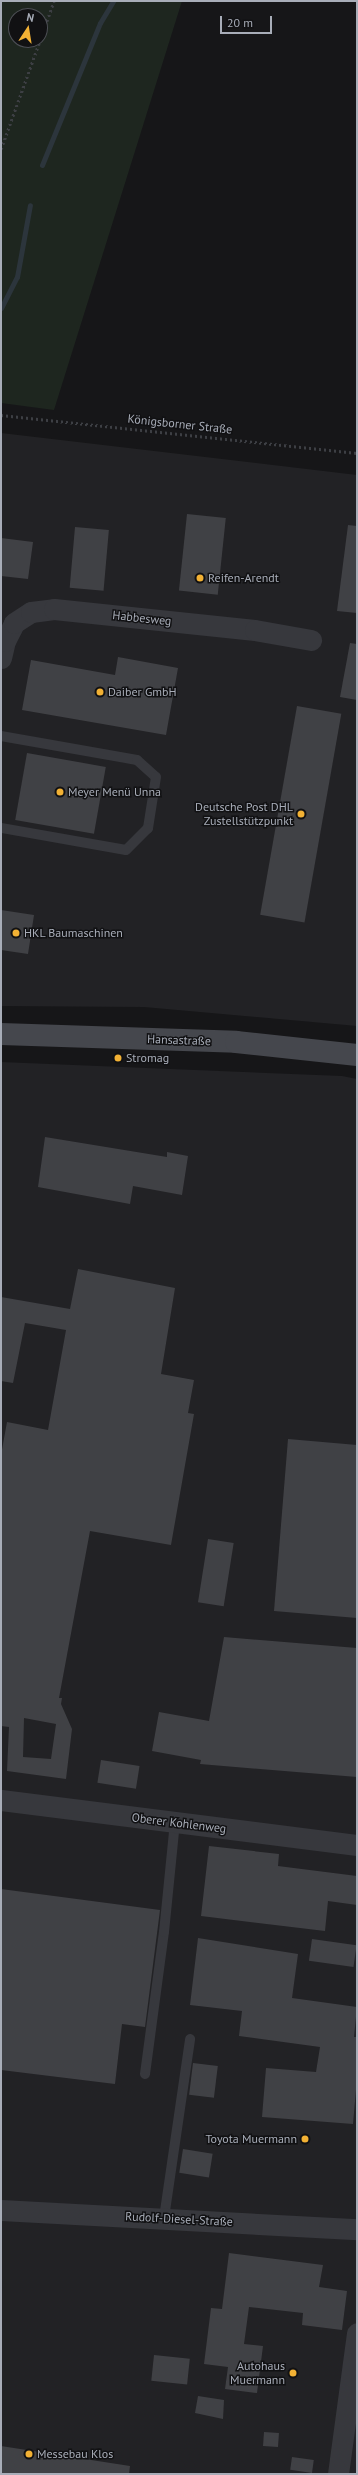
<!DOCTYPE html>
<meta charset="utf-8">
<style>
body{margin:0}
#map{position:relative;width:358px;height:2475px;overflow:hidden;background:#161618;font-family:"PT Sans",sans-serif}
div>[style]{position:absolute}
.built>*{inset:0;background:#222225}
.green>*{inset:0;background:#1e261f}
.stream>*{height:5px;margin:-2.5px;padding:0 2.5px;transform-origin:2.5px;border-radius:2.5px;background:#2c353c}
.building>*{inset:0;background:#404145;transform-origin:0 0}
.path>*{height:2.5px;margin-top:-1.25px;transform-origin:0;background:repeating-linear-gradient(90deg,#3d3f44 0 2px,transparent 0 5px)}
.lane>*{height:10px;margin:-5px;padding:0 5px;transform-origin:5px;border-radius:5px;background:#37383d}
.street>*{height:21px;margin:-10.5px;padding:0 10.5px;transform-origin:10.5px;border-radius:10.5px;background:#37383d}
.secondary>*{height:22px;margin:-11px;padding:0 11px;transform-origin:11px;border-radius:11px;background:#45474d}
.dots>*{width:11px;height:11px;translate:-50% -50%;box-sizing:border-box;border:2px solid #111113;border-radius:50%}
span{translate:-50% -50%;white-space:nowrap;text-align:center;line-height:1.15;-webkit-text-stroke:3px #111113;paint-order:stroke}
.street-label{font-size:12px;color:#a8adb8}
.poi-label{font-size:12px;color:#a8adb8}
.left{translate:0 -50%;text-align:left}
.right{translate:-100% -50%;text-align:right}
.frame{position:absolute;inset:0;border:2px solid #a8adb8;pointer-events:none}
.north{position:absolute;left:8px;top:8px;width:40px;height:40px;box-sizing:border-box;background:#111113;border:1px solid #4d4f55;border-radius:50%;rotate:12deg;font-size:11px;font-weight:700;line-height:16px;text-align:center;color:#a8adb8}
.north::after{content:'';display:block;margin:auto;width:14px;height:18px;background:#f2b134;clip-path:polygon(50% 0,100% 100%,50% 72%,0 100%)}
.scale{position:absolute;left:220px;top:16px;width:52px;height:18px;box-sizing:border-box;border:2px solid #a8adb8;border-top:0;padding-left:5px;font-size:12px;line-height:14px;white-space:nowrap;color:#a8adb8;-webkit-text-stroke:3px #111113;paint-order:stroke}
</style>
<div id="map">
<div class="built">
<div style="clip-path:polygon(1px 433px,357px 475px,357px 1026px,144px 1007px,1px 1006px)"></div>
<div style="clip-path:polygon(1px 1062px,342px 1076px,357px 1079px,357px 2474px,1px 2474px)"></div>
</div>
<div class="green">
<div style="clip-path:polygon(evenodd,1px 1px,182px 1px,54px 410px,1px 403px,1px 1px,16px 16px,40px 16px,40px 40px,16px 40px,16px 16px)"></div>
</div>
<div class="stream">
<div style="left:42px;top:165px;width:153px;rotate:-67.8deg"></div>
<div style="left:100px;top:23px;width:26px;rotate:-59deg"></div>
<div style="left:1px;top:308px;width:35px;rotate:-63deg"></div>
<div style="left:17px;top:277px;width:73px;rotate:-79.8deg"></div>
</div>
<div class="building">
<div style="left:187px;top:514px;width:39px;height:77px;rotate:6deg"></div>
<div style="clip-path:polygon(348px 525px,357px 526px,357px 613px,337px 611px)"></div>
<div style="left:75px;top:527px;width:34px;height:61px;rotate:5deg"></div>
<div style="clip-path:polygon(1px 538px,33px 542px,28px 579px,1px 576px)"></div>
<div style="clip-path:polygon(350px 643px,357px 644px,357px 700px,340px 697px)"></div>
<div style="clip-path:polygon(118px 657px,178px 668px,166px 735px,22px 710px,31px 660px,115px 675px)"></div>
<div style="left:297px;top:706px;width:45px;height:212px;rotate:10deg"></div>
<div style="left:27px;top:753px;width:80px;height:68px;rotate:10deg"></div>
<div style="clip-path:polygon(1px 910px,34px 915px,28px 954px,1px 950px)"></div>
<div style="clip-path:polygon(45px 1137px,167px 1157px,167px 1152px,188px 1156px,182px 1195px,133px 1186px,130px 1204px,38px 1187px)"></div>
<div style="clip-path:polygon(evenodd,78px 1269px,175px 1288px,161px 1374px,194px 1380px,188px 1413px,194px 1414px,171px 1545px,90px 1531px,59px 1698px,62px 1698px,61px 1704px,72px 1729px,66px 1779px,7px 1771px,9px 1727px,1px 1726px,1px 1455px,7px 1422px,48px 1430px,66px 1330px,25px 1323px,13px 1383px,1px 1381px,1px 1297px,70px 1309px,78px 1269px,24px 1718px,56px 1724px,51px 1759px,23px 1757px,24px 1718px)"></div>
<div style="clip-path:polygon(288px 1439px,357px 1445px,357px 1618px,274px 1611px)"></div>
<div style="left:208px;top:1539px;width:26px;height:64px;rotate:9deg"></div>
<div style="clip-path:polygon(224px 1637px,357px 1648px,357px 1777px,200px 1764px,201px 1760px,152px 1751px,159px 1712px,209px 1721px)"></div>
<div style="left:101px;top:1760px;width:39px;height:23px;rotate:9deg"></div>
<div style="clip-path:polygon(209px 1846px,279px 1854px,278px 1866px,357px 1876px,357px 1905px,328px 1901px,325px 1931px,201px 1916px)"></div>
<div style="clip-path:polygon(1px 1889px,160px 1910px,145px 2027px,122px 2024px,115px 2084px,1px 2070px)"></div>
<div style="clip-path:polygon(198px 1938px,298px 1954px,292px 1998px,357px 2007px,354px 2037px,357px 2037px,357px 2078px,353px 2124px,262px 2117px,266px 2068px,316px 2072px,320px 2047px,239px 2036px,242px 2011px,190px 2005px)"></div>
<div style="left:312px;top:1939px;width:45px;height:22px;rotate:8deg"></div>
<div style="left:193px;top:2063px;width:25px;height:32px;rotate:7deg"></div>
<div style="left:183px;top:2149px;width:30px;height:24px;rotate:9deg"></div>
<div style="clip-path:polygon(229px 2253px,323px 2265px,319px 2287px,347px 2291px,342px 2330px,302px 2325px,303px 2313px,249px 2307px,244px 2344px,263px 2346px,257px 2393px,225px 2389px,228px 2367px,204px 2364px,211px 2308px,222px 2309px)"></div>
<div style="left:154px;top:2355px;width:36px;height:26px;rotate:6deg"></div>
<div style="clip-path:polygon(198px 2396px,224px 2400px,223px 2419px,195px 2413px)"></div>
<div style="left:264px;top:2432px;width:15px;height:14px;rotate:4deg"></div>
<div style="clip-path:polygon(1px 2446px,130px 2466px,129px 2474px,1px 2474px)"></div>
<div style="left:292px;top:2457px;width:22px;height:13px;rotate:8deg"></div>
</div>
<div class="path">
<div style="left:40px;top:40px;width:41px;rotate:-70.3deg"></div>
<div style="left:1px;top:149px;width:116px;rotate:-70.3deg"></div>
<div style="left:1px;top:415px;width:358px;rotate:6.1deg"></div>
</div>
<div class="lane">
<div style="left:1px;top:736px;width:138px;rotate:10deg"></div>
<div style="left:137px;top:760px;width:25px;rotate:42deg"></div>
<div style="left:156px;top:777px;width:52px;rotate:98.9deg"></div>
<div style="left:148px;top:828px;width:31px;rotate:135deg"></div>
<div style="left:126px;top:850px;width:127px;rotate:-170deg"></div>
<div style="left:145px;top:2074px;width:143px;rotate:-82.4deg"></div>
<div style="left:164px;top:1932px;width:111px;rotate:-84.3deg"></div>
<div style="left:164px;top:2218px;width:181px;rotate:-81.7deg"></div>
</div>
<div class="street">
<div style="left:1px;top:658px;width:17px;rotate:-77deg"></div>
<div style="left:5px;top:641px;width:20px;rotate:-63deg"></div>
<div style="left:14px;top:623px;width:20px;rotate:-33deg"></div>
<div style="left:31px;top:612px;width:23px;rotate:-7deg"></div>
<div style="left:54px;top:609px;width:202px;rotate:6deg"></div>
<div style="left:255px;top:630px;width:57px;rotate:10.1deg"></div>
<div style="left:1px;top:1800px;width:359px;rotate:7.2deg"></div>
<div style="left:1px;top:2210px;width:357px;rotate:3.1deg"></div>
<div style="left:338px;top:2474px;width:142px;rotate:-82.3deg"></div>
</div>
<div class="secondary">
<div style="left:1px;top:1034px;width:235px;rotate:1.9deg"></div>
<div style="left:236px;top:1042px;width:122px;rotate:6.1deg"></div>
</div>
<div class="dots">
<div style="left:200px;top:578px;background:#f2b134"></div>
<div style="left:100px;top:692px;background:#f2b134"></div>
<div style="left:60px;top:792px;background:#f2b134"></div>
<div style="left:301px;top:814px;background:#f2b134"></div>
<div style="left:16px;top:933px;background:#f2b134"></div>
<div style="left:118px;top:1058px;background:#f2b134"></div>
<div style="left:305px;top:2139px;background:#f2b134"></div>
<div style="left:293px;top:2373px;background:#f2b134"></div>
<div style="left:29px;top:2454px;background:#f2b134"></div>
</div>
<div class="street-label">
<span style="left:180px;top:424px;rotate:6deg">Königsborner Straße</span>
<span style="left:142px;top:618px;rotate:6deg">Habbesweg</span>
<span style="left:179px;top:1040px;rotate:2deg">Hansastraße</span>
<span style="left:179px;top:1823px;rotate:7deg">Oberer Kohlenweg</span>
<span style="left:179px;top:2219px;rotate:3deg">Rudolf-Diesel-Straße</span>
</div>
<div class="poi-label">
<span class="left" style="left:208px;top:578px">Reifen-Arendt</span>
<span class="left" style="left:108px;top:692px">Daiber GmbH</span>
<span class="left" style="left:68px;top:792px">Meyer Menü Unna</span>
<span class="right" style="left:293px;top:814px">Deutsche Post DHL<br>Zustellstützpunkt</span>
<span class="left" style="left:24px;top:933px">HKL Baumaschinen</span>
<span class="left" style="left:126px;top:1058px">Stromag</span>
<span class="right" style="left:297px;top:2139px">Toyota Muermann</span>
<span class="right" style="left:285px;top:2373px">Autohaus<br>Muermann</span>
<span class="left" style="left:37px;top:2454px">Messebau Klos</span>
</div>
<div class="frame"></div>
<div class="north">N</div>
<div class="scale">20 m</div>
</div>
